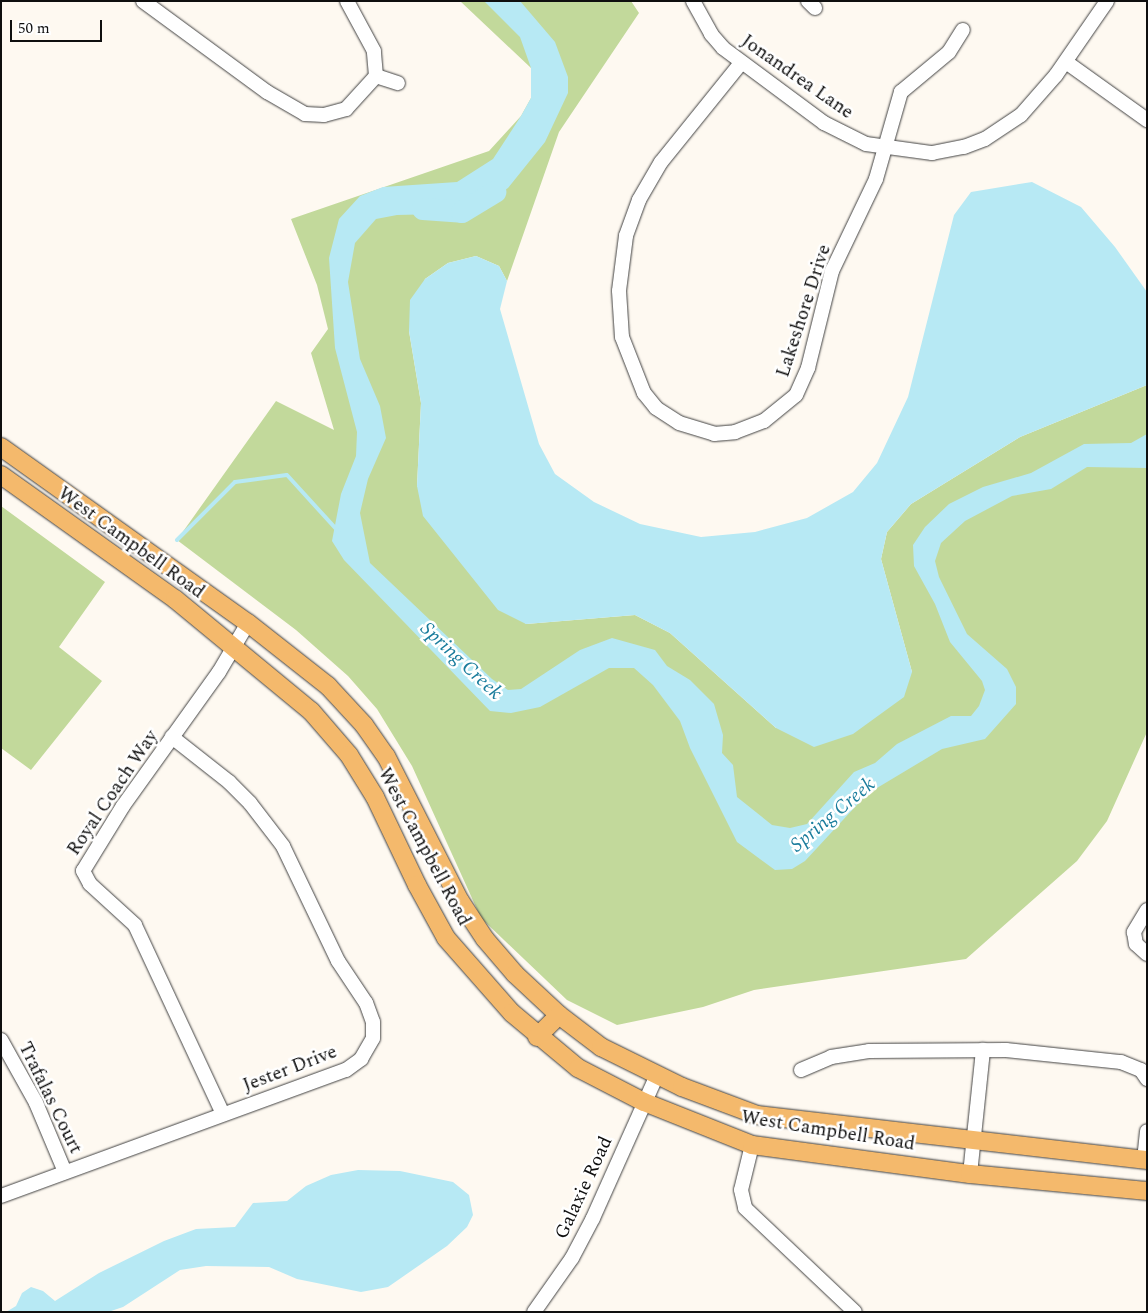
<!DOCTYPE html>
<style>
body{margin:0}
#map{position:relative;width:1148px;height:1313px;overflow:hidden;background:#fef9f1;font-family:Spectral,serif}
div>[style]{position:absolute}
.forest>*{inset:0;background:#c2d99b}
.water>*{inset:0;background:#b7e9f4}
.stream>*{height:4px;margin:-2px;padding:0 2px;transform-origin:2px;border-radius:2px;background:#b7e9f4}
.river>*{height:22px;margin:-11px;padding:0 11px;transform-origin:11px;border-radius:11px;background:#b7e9f4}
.roads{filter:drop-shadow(0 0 1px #424242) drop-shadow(0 0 1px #424242)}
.minor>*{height:14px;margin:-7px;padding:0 7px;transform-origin:7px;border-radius:7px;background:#fff}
.major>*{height:18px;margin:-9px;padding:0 9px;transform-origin:9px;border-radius:9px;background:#f4b96c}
span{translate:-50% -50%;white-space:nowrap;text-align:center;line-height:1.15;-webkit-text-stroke:5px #fff;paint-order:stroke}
.street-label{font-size:19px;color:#0f0f0f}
.water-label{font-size:20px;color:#1b7d9d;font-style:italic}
.frame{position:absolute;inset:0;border:2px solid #0f0f0f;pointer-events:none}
.scale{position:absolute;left:10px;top:20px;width:92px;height:22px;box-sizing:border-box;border:2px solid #0f0f0f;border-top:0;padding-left:6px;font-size:15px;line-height:18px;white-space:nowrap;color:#0f0f0f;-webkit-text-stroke:4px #fff;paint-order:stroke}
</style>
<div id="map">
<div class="forest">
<div style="clip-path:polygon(460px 1px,631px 1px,639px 13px,559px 132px,507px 281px,499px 266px,476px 256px,448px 263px,425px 279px,409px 331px,421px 403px,417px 486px,526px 624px,635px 615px,670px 633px,776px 728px,912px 672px,881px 559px,887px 532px,911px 504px,1020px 437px,1147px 385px,1147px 732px,1107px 821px,1077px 861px,966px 959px,754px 990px,703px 1007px,617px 1025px,567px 1000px,481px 918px,412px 766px,377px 709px,348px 676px,296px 630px,177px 540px,276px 401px,334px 430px,311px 353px,328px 329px,317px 285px,291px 219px,489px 151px,521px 116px,531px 98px,531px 68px)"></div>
<div style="clip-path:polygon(1px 506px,105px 582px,59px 647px,102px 681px,31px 770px,1px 748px)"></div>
</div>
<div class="water">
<div style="clip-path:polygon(484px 1px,520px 1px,555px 42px,568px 77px,568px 93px,545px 142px,508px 188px,481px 205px,439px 214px,397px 215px,376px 219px,355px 243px,348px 282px,360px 359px,380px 406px,386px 438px,368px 479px,360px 513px,370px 563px,492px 679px,508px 690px,521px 689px,580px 650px,612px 638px,655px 650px,667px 666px,690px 680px,714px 704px,723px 735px,722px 753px,733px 765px,737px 797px,772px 825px,790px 828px,807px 824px,854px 772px,875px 763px,897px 744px,951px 716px,971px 716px,979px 706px,985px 690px,982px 681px,950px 642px,935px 604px,914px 566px,913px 545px,925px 527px,949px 504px,983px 487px,1031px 473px,1084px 444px,1131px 443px,1147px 434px,1147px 468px,1087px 467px,1051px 489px,1012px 496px,965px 521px,941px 543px,935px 561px,939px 577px,967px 634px,1007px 669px,1016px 687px,1016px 704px,985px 739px,942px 749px,867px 794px,805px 861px,792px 869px,775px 870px,737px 842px,690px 748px,680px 721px,653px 685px,634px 668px,609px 668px,540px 707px,511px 713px,490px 711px,344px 560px,332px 541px,341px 494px,356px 456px,357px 432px,335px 348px,329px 258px,339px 219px,360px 196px,383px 187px,457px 182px,493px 159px,521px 116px,531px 98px,531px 68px,520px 37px)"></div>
<div style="clip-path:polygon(1032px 182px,1081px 207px,1115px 247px,1147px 292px,1147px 385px,1020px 437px,911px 504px,887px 532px,881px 559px,912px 672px,904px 697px,853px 734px,814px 747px,776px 728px,670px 633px,635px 615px,526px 624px,498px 610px,423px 516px,417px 486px,421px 403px,409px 331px,410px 300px,425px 279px,448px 263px,476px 256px,499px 266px,507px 281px,500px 309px,539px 444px,555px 474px,594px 502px,640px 524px,701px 537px,755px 532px,807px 518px,853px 492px,877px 463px,908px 397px,954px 215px,971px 192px)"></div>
<div style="clip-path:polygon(358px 1170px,400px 1171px,453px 1182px,469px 1195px,473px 1215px,467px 1227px,447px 1246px,388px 1287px,361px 1292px,297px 1279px,269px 1267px,206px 1266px,180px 1270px,123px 1307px,108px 1312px,6px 1312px,16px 1306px,22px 1293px,31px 1287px,43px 1291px,55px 1301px,99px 1273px,164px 1241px,196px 1229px,235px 1227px,253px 1203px,287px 1201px,306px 1186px,331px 1175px)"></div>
</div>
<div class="stream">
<div style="left:177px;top:540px;width:82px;rotate:-45deg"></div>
<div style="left:235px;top:482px;width:52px;rotate:-7.7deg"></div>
<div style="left:287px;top:475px;width:76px;rotate:47.7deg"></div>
</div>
<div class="river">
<div style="left:423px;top:209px;width:39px;rotate:4deg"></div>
<div style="left:462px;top:212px;width:39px;rotate:-31deg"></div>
</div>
<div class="roads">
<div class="minor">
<div style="left:143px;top:1px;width:154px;rotate:36.3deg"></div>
<div style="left:267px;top:92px;width:44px;rotate:30.1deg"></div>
<div style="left:305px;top:114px;width:19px;rotate:3deg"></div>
<div style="left:324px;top:115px;width:23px;rotate:-15deg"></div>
<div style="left:346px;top:109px;width:45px;rotate:-47.7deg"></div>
<div style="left:376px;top:76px;width:25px;rotate:-95deg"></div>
<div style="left:374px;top:51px;width:57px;rotate:-118.4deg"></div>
<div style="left:693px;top:1px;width:38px;rotate:61deg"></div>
<div style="left:711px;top:34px;width:18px;rotate:49deg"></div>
<div style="left:723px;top:48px;width:126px;rotate:36.6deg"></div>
<div style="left:824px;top:123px;width:47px;rotate:26.6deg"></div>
<div style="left:866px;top:144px;width:67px;rotate:7.8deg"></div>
<div style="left:932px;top:153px;width:33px;rotate:-11deg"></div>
<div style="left:964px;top:147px;width:22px;rotate:-21deg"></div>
<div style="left:985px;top:139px;width:43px;rotate:-33.7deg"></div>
<div style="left:1021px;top:115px;width:53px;rotate:-48.8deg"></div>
<div style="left:1056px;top:75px;width:90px;rotate:-55.4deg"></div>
<div style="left:808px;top:1px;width:10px;rotate:45deg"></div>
<div style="left:1066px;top:62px;width:100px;rotate:35.6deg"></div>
<div style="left:741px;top:63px;width:127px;rotate:128.9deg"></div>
<div style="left:661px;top:162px;width:44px;rotate:120.1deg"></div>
<div style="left:639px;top:200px;width:38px;rotate:110deg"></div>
<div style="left:626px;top:236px;width:55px;rotate:97.3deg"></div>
<div style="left:619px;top:291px;width:46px;rotate:86.3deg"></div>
<div style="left:622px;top:337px;width:60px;rotate:68.6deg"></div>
<div style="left:644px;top:393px;width:19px;rotate:51deg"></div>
<div style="left:656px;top:408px;width:27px;rotate:33deg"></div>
<div style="left:679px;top:423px;width:37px;rotate:17deg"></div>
<div style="left:714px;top:434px;width:21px;rotate:-5deg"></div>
<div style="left:735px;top:432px;width:31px;rotate:-21deg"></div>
<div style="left:764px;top:421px;width:41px;rotate:-39.1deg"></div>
<div style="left:796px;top:395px;width:30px;rotate:-66deg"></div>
<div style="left:808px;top:368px;width:100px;rotate:-76.1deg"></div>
<div style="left:832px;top:271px;width:102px;rotate:-64.4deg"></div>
<div style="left:876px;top:179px;width:91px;rotate:-74deg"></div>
<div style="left:901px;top:92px;width:62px;rotate:-39.8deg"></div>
<div style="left:949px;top:52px;width:26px;rotate:-58deg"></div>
<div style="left:376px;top:76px;width:23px;rotate:18deg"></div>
<div style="left:1147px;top:910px;width:26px;rotate:121deg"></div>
<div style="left:1134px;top:932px;width:12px;rotate:81deg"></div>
<div style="left:1136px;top:944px;width:15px;rotate:42deg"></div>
<div style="left:1px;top:1040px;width:72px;rotate:60.9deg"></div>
<div style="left:36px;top:1103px;width:75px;rotate:67.2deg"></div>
<div style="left:801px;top:1070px;width:33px;rotate:-23deg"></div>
<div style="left:831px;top:1057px;width:38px;rotate:-9deg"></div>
<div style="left:869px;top:1051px;width:137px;rotate:-0.4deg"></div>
<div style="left:1006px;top:1050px;width:116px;rotate:6deg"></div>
<div style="left:1121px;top:1062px;width:22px;rotate:22deg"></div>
<div style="left:1141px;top:1070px;width:11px;rotate:56deg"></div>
<div style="left:223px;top:1114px;width:208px;rotate:-115deg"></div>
<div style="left:135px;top:925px;width:61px;rotate:-137.7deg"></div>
<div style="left:90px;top:884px;width:15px;rotate:-118deg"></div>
<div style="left:83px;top:871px;width:76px;rotate:-58.4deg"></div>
<div style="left:123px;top:806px;width:165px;rotate:-54.4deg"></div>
<div style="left:219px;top:672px;width:57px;rotate:-59.4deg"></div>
<div style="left:752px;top:1145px;width:46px;rotate:103.7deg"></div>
<div style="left:741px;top:1190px;width:18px;rotate:77deg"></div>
<div style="left:745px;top:1208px;width:151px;rotate:43.4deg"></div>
<div style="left:1144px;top:1160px;width:29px;rotate:-84deg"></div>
<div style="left:970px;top:1174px;width:125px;rotate:-84deg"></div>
<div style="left:1px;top:1196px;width:367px;rotate:-20.1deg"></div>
<div style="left:346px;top:1070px;width:19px;rotate:-36deg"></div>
<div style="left:361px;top:1059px;width:24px;rotate:-60deg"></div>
<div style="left:373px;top:1038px;width:16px;rotate:-90deg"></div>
<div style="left:373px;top:1022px;width:20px;rotate:-110deg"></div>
<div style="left:366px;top:1003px;width:50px;rotate:-123.7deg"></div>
<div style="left:338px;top:961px;width:127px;rotate:-115.6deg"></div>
<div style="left:283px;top:846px;width:54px;rotate:-127.5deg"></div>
<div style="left:250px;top:803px;width:30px;rotate:-135deg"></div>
<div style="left:229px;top:782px;width:73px;rotate:-141.7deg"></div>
<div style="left:534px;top:1312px;width:66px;rotate:-54.9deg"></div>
<div style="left:572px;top:1258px;width:45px;rotate:-62.3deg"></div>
<div style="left:593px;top:1218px;width:157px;rotate:-65.9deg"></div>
</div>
<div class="major">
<div style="left:1px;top:447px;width:303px;rotate:35.5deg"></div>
<div style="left:248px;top:623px;width:102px;rotate:38.2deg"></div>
<div style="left:328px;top:686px;width:53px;rotate:47.3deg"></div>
<div style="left:364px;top:725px;width:38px;rotate:55deg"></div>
<div style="left:386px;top:756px;width:163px;rotate:63deg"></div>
<div style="left:460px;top:901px;width:45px;rotate:56.7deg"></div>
<div style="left:485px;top:939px;width:46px;rotate:49.4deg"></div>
<div style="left:515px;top:974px;width:60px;rotate:43deg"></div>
<div style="left:559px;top:1015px;width:53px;rotate:37.3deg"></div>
<div style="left:601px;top:1047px;width:90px;rotate:26.3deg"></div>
<div style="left:682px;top:1087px;width:80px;rotate:20.5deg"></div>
<div style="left:757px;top:1115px;width:393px;rotate:6.6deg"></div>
<div style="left:1px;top:475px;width:214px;rotate:35.5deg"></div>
<div style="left:175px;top:599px;width:176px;rotate:39.5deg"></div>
<div style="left:311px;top:711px;width:58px;rotate:49.2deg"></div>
<div style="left:349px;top:755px;width:49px;rotate:58.2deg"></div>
<div style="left:375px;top:797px;width:98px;rotate:64.5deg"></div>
<div style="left:417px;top:885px;width:60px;rotate:61.3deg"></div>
<div style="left:446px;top:938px;width:100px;rotate:48.7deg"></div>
<div style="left:512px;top:1013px;width:86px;rotate:39.8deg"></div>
<div style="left:578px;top:1068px;width:74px;rotate:27.3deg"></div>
<div style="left:644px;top:1102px;width:116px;rotate:21.7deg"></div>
<div style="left:752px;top:1145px;width:220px;rotate:7.6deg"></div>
<div style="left:970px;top:1174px;width:178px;rotate:5.5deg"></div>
<div style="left:537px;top:1037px;width:31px;rotate:-45deg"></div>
</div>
</div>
<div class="street-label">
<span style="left:797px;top:77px;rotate:35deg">Jonandrea Lane</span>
<span style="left:804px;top:311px;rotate:-72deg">Lakeshore Drive</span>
<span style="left:131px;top:543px;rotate:36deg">West Campbell Road</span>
<span style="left:113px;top:793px;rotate:-56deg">Royal Coach Way</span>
<span style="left:424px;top:847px;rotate:62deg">West Campbell Road</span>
<span style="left:290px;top:1069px;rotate:-21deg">Jester Drive</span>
<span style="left:50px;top:1098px;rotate:64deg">Trafalas Court</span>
<span style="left:828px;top:1131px;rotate:9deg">West Campbell Road</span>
<span style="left:584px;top:1188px;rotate:-65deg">Galaxie Road</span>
</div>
<div class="water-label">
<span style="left:461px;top:661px;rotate:43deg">Spring Creek</span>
<span style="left:833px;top:815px;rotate:-40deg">Spring Creek</span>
</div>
<div class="frame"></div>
<div class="scale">50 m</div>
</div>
